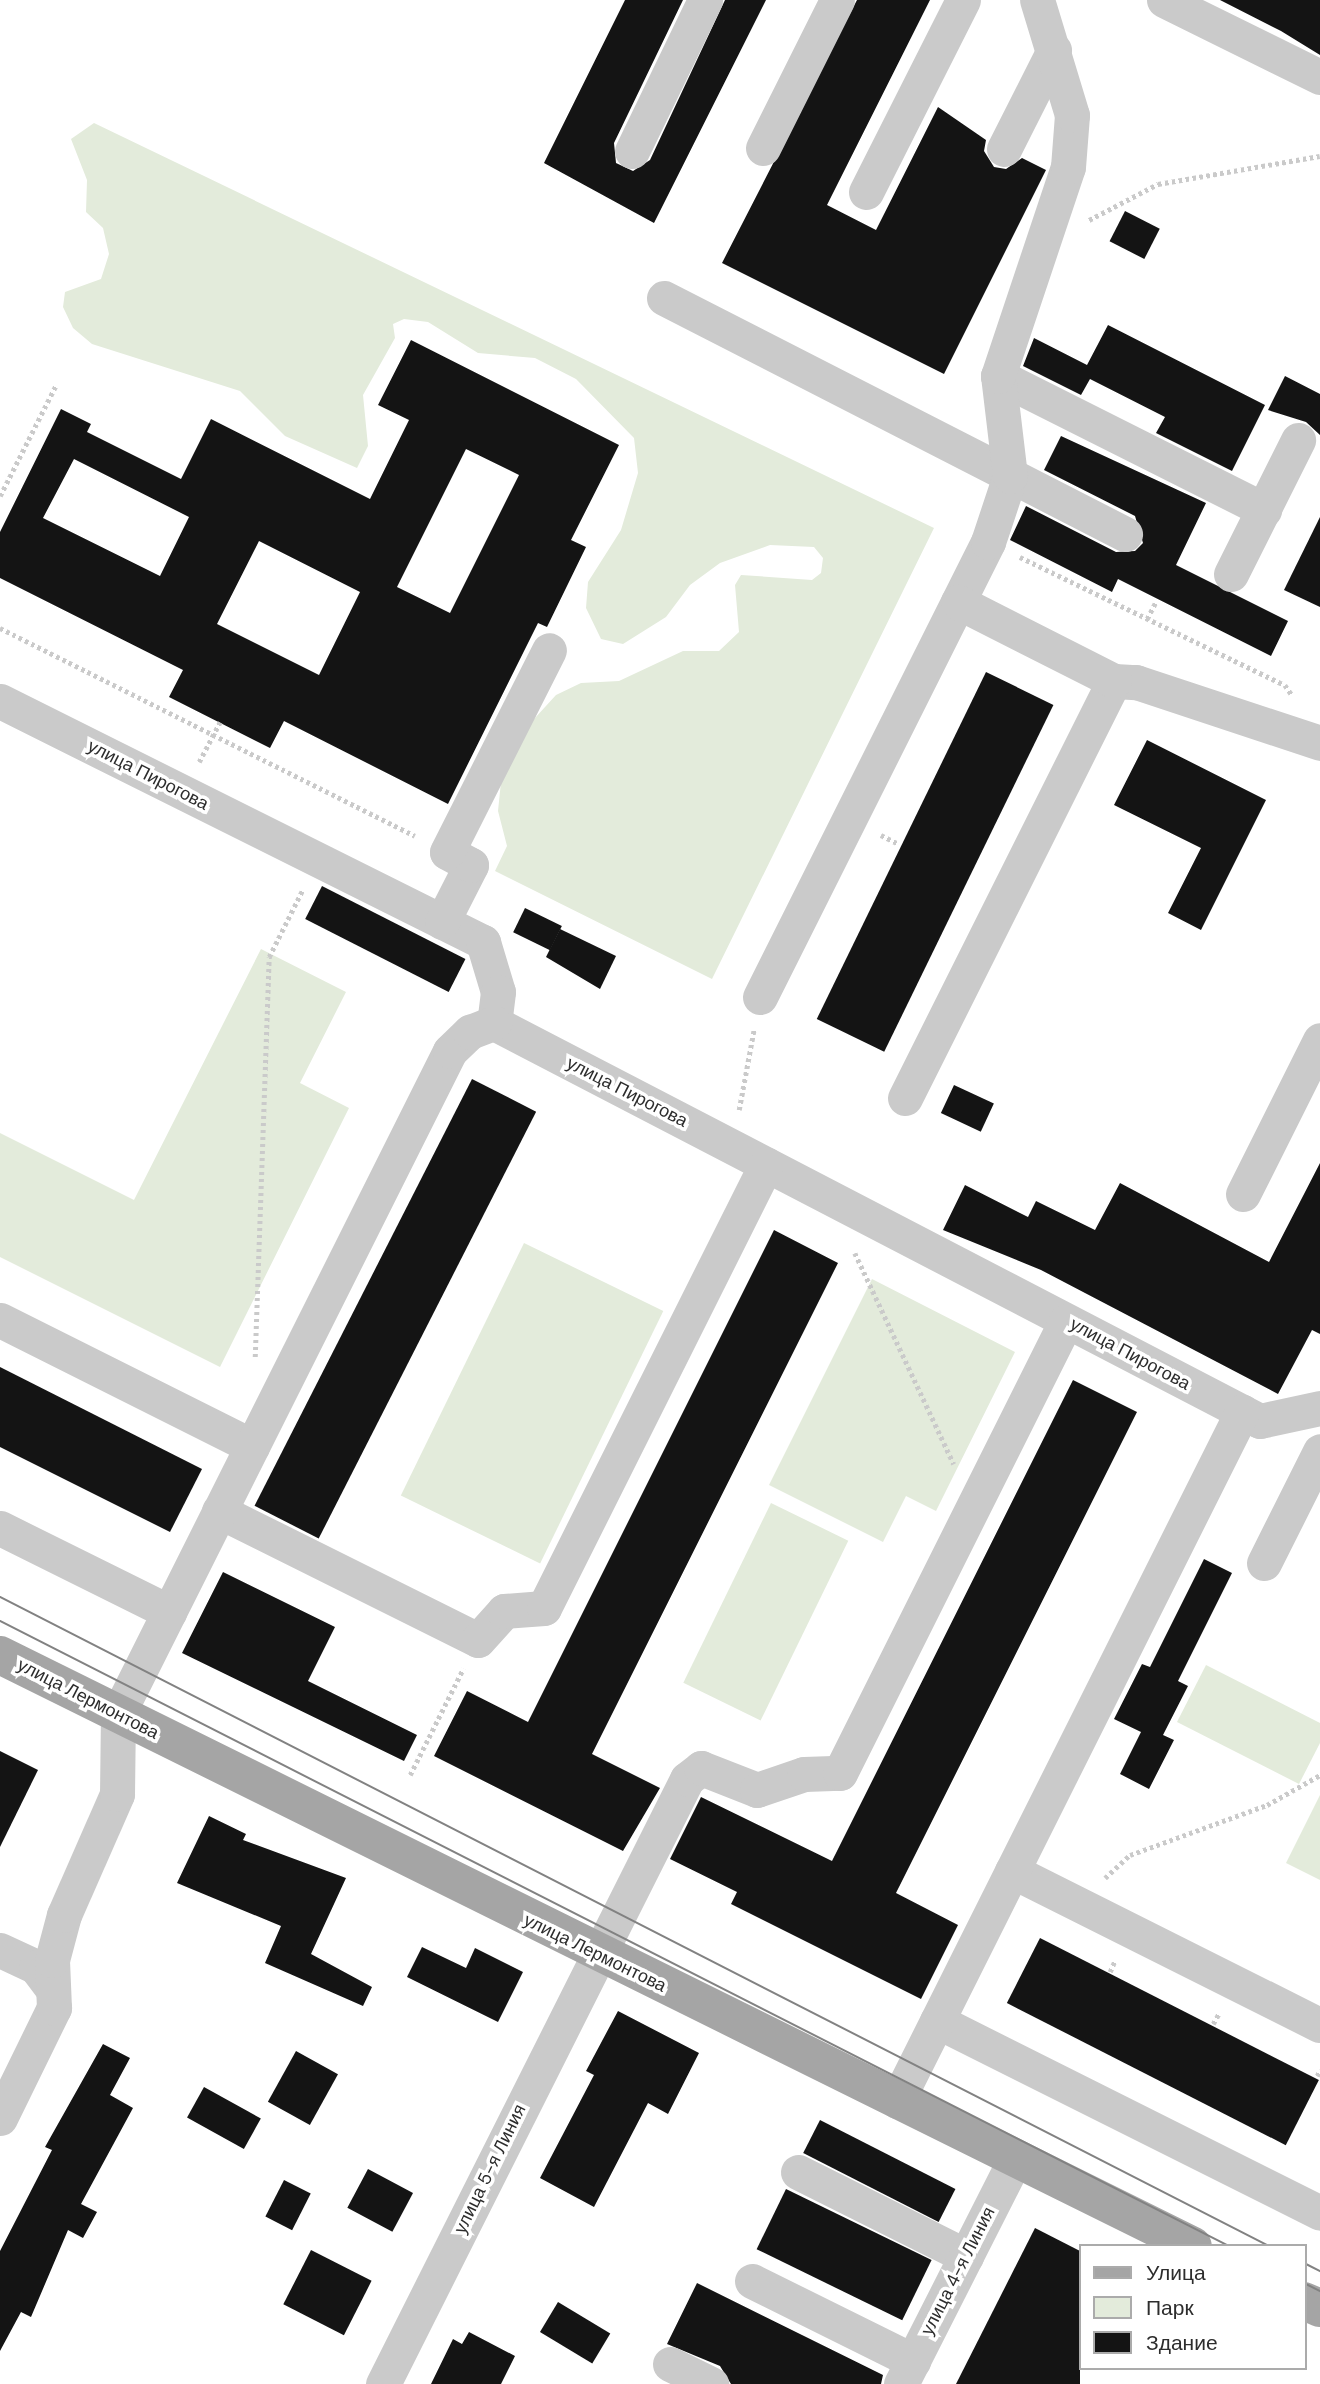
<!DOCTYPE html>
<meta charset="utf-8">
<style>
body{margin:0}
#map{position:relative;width:1320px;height:2384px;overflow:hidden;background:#fff;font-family:"DM Sans",sans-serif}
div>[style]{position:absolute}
.green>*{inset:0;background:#e3ebdb;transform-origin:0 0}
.building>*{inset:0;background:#141414;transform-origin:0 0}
.path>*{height:4.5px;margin-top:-2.25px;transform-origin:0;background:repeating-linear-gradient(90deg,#cacaca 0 3.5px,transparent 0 7px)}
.minor>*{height:35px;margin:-17.5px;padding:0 17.5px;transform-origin:17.5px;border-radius:17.5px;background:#cacaca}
.major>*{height:38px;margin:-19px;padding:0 19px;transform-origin:19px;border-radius:19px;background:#a5a5a5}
.tram>*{height:2px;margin:-1px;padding:0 1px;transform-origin:1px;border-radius:1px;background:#828282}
span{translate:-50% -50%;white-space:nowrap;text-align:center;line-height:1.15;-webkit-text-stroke:7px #fff;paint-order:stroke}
.street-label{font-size:18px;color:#2d2d2d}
.legend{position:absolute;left:1079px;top:2244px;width:228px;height:126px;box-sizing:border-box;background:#fff;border:2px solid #ababab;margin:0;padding:9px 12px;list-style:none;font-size:21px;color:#2d2d2d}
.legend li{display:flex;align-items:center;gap:14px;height:35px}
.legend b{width:35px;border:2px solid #ababab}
</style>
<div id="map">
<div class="green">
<div style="clip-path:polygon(94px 123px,934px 528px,712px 979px,495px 871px,507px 846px,498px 811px,502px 772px,524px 730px,556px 695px,581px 683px,619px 681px,683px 651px,719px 651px,739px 632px,735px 585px,741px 575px,812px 580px,821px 573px,823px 558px,814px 547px,770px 545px,720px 563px,690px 585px,666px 617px,623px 644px,601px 639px,586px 608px,588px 582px,621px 530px,638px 473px,634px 438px,576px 379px,535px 358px,478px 353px,428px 322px,404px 319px,393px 324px,395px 338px,363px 395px,368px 446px,357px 468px,285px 436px,240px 391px,92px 344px,73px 328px,63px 307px,65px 292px,101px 279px,109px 254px,103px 228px,86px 212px,87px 180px,71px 139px)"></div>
<div style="clip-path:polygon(261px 949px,346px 992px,300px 1083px,349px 1108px,220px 1367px,0 1257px,0 1133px,134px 1200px)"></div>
<div style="left:524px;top:1243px;width:155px;height:281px;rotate:26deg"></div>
<div style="clip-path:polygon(872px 1279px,1015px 1352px,936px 1511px,906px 1496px,883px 1542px,769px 1485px)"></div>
<div style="left:771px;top:1503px;width:86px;height:200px;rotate:26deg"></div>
<div style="clip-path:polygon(1206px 1665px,1320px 1723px,1320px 1743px,1299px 1784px,1177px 1722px)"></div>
<div style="clip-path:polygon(1320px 1795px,1320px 1880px,1286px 1863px)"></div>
</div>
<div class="building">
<div style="clip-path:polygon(625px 0,683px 0,614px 143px,616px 163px,633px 171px,650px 160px,725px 0,766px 0,654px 223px,544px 163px)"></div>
<div style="clip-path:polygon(857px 0,930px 0,827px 205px,876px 230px,938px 107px,986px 140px,984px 151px,994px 167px,1006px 169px,1022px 158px,1046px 170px,944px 374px,722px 263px)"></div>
<div style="clip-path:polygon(1220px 0,1320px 0,1320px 55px,1281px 31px)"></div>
<div style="left:1125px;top:211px;width:39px;height:34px;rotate:27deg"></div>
<div style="clip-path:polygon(1108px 325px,1265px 405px,1232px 471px,1156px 433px,1165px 417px,1090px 379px,1081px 395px,1023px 366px,1034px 338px,1087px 365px)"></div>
<div style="clip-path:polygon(evenodd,411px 340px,619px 445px,571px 540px,586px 547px,547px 627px,538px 623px,448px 804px,284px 721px,270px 748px,169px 697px,183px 670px,0 578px,0 532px,61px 409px,91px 424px,87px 432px,181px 479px,211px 419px,370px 499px,409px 420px,378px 405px,411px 340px,466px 449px,519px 475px,450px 613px,397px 587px,466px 449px,411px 340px,74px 459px,189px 517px,160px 576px,43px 518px,74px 459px,411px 340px,259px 541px,360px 592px,319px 675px,217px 624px,259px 541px)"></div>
<div style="clip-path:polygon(1285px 376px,1320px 394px,1320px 435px,1306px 422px,1268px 410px)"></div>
<div style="clip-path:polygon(1061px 436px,1206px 503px,1176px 565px,1288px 621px,1271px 656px,1118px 579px,1112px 592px,1010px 540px,1026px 506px,1116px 552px,1135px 551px,1143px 543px,1135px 516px,1044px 470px)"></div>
<div style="clip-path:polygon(1320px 517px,1320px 607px,1284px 590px)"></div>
<div style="left:986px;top:672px;width:75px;height:386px;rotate:26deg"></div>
<div style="clip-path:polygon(1147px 740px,1266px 800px,1201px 930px,1168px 913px,1201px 848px,1114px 805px)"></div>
<div style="left:322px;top:886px;width:161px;height:37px;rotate:27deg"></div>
<div style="left:525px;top:908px;width:41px;height:27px;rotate:26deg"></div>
<div style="clip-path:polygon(560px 929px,616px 956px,600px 989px,546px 957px)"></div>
<div style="left:472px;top:1079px;width:72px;height:479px;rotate:27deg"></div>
<div style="left:954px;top:1085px;width:44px;height:31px;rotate:25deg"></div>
<div style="clip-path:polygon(1320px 1163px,1320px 1334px,1312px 1330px,1278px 1394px,1041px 1270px,943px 1230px,965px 1185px,1028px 1217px,1036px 1201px,1095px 1230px,1120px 1183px,1269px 1262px)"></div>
<div style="clip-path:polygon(774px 1230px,838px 1263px,592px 1754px,660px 1788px,623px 1851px,434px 1756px,467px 1691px,528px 1722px)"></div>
<div style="clip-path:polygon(0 1367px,202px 1469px,170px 1532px,0 1447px)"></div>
<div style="clip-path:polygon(1073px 1380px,1137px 1412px,896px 1893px,958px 1925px,921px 1999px,731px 1904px,737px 1892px,670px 1859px,701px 1797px,832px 1861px)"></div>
<div style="clip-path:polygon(1204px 1559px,1232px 1573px,1178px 1681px,1188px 1686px,1163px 1735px,1174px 1740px,1149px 1789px,1120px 1774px,1141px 1732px,1114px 1719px,1142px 1664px,1150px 1667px)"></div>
<div style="clip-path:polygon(223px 1572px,335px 1627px,308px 1681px,417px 1735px,404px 1761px,182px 1653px)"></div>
<div style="clip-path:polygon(0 1751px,38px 1770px,0 1847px)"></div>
<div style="clip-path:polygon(209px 1816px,246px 1834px,243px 1840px,346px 1878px,311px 1954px,372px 1987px,363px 2006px,265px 1963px,281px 1926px,177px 1883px)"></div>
<div style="left:1040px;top:1938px;width:313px;height:73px;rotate:27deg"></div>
<div style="clip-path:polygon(422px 1947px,466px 1968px,475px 1948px,523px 1972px,498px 2022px,407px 1977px)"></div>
<div style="clip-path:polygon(618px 2011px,699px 2053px,668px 2114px,648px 2103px,594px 2207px,540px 2178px,594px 2075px,586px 2071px)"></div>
<div style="clip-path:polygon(103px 2044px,130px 2058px,110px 2095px,133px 2108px,81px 2204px,97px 2212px,83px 2238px,68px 2230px,31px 2317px,21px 2312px,0 2351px,0 2251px,52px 2150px,45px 2147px)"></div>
<div style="left:296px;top:2051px;width:48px;height:58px;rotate:29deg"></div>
<div style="left:204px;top:2087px;width:65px;height:35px;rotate:29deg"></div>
<div style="left:820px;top:2120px;width:152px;height:37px;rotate:27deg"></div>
<div style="left:368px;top:2169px;width:51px;height:44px;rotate:28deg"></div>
<div style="left:284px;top:2180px;width:30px;height:41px;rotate:27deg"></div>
<div style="left:786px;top:2189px;width:162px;height:67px;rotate:26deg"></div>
<div style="clip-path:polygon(1035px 2228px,1080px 2251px,1080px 2384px,956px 2384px)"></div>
<div style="left:311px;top:2250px;width:68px;height:61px;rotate:27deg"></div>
<div style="clip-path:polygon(697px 2283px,883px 2375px,881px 2384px,731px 2384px,720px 2366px,667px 2344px)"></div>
<div style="left:558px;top:2302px;width:61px;height:35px;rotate:31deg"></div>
<div style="clip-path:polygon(469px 2332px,515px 2356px,501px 2384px,431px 2384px,453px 2339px,462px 2344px)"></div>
</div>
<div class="path">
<div style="left:1089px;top:220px;width:78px;rotate:-27.6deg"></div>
<div style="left:1158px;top:184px;width:164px;rotate:-9.8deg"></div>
<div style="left:0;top:496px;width:124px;rotate:-63.2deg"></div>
<div style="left:1020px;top:557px;width:294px;rotate:25.8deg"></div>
<div style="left:1285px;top:685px;width:12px;rotate:55deg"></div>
<div style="left:1147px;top:619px;width:18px;rotate:-63deg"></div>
<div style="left:0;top:628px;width:464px;rotate:26.6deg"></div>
<div style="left:199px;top:762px;width:45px;rotate:-62.3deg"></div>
<div style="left:881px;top:835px;width:20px;rotate:27deg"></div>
<div style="left:739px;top:1110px;width:82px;rotate:-79.5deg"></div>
<div style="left:855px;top:1253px;width:233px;rotate:64.9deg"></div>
<div style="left:255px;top:1357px;width:400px;rotate:-88deg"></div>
<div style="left:269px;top:957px;width:74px;rotate:-63.4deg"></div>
<div style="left:410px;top:1775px;width:119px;rotate:-63.4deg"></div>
<div style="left:1105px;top:1878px;width:34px;rotate:-43deg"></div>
<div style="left:1130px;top:1855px;width:146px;rotate:-20.1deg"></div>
<div style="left:1267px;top:1805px;width:61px;rotate:-29.5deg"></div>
<div style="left:1110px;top:1972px;width:13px;rotate:-67deg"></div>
<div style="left:1213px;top:2024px;width:13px;rotate:-61deg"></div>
<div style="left:1317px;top:2076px;width:7px;rotate:-63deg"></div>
</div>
<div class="minor">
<div style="left:1164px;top:0;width:174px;rotate:26.3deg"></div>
<div style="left:763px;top:148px;width:165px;rotate:-63.4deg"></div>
<div style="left:1004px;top:149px;width:111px;rotate:-63.2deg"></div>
<div style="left:632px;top:151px;width:168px;rotate:-64.2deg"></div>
<div style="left:866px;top:192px;width:215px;rotate:-63.2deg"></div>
<div style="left:664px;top:298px;width:518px;rotate:27.11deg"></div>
<div style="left:998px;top:376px;width:298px;rotate:26.7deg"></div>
<div style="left:1231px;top:574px;width:150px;rotate:-63.4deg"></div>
<div style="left:1114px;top:681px;width:22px;rotate:3deg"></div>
<div style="left:1136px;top:682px;width:194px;rotate:18.3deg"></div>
<div style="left:0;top:701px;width:540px;rotate:26.52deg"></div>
<div style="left:483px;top:942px;width:52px;rotate:73.3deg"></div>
<div style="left:498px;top:992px;width:31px;rotate:97deg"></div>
<div style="left:494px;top:1023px;width:863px;rotate:27.46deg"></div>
<div style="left:1260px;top:1421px;width:61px;rotate:-12.2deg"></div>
<div style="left:442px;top:922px;width:64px;rotate:-63deg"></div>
<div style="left:471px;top:865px;width:27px;rotate:-152deg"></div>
<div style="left:447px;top:852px;width:226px;rotate:-63.2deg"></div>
<div style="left:760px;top:997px;width:509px;rotate:-63.38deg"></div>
<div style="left:988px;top:542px;width:70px;rotate:-71.6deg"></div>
<div style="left:1010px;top:476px;width:101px;rotate:-96.8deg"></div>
<div style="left:998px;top:376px;width:220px;rotate:-71.5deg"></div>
<div style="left:1068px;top:167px;width:52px;rotate:-85.6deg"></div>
<div style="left:1072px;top:115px;width:120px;rotate:-106.9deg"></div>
<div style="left:905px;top:1098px;width:466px;rotate:-63.4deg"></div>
<div style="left:1114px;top:681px;width:175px;rotate:-153.1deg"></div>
<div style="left:1243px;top:1194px;width:172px;rotate:-63.4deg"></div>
<div style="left:0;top:1320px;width:282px;rotate:26.6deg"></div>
<div style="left:219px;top:1511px;width:289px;rotate:26.5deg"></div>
<div style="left:478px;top:1640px;width:39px;rotate:-48deg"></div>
<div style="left:504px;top:1611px;width:40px;rotate:-4.3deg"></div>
<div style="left:544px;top:1608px;width:496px;rotate:-63.4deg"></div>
<div style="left:0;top:1528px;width:189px;rotate:26.4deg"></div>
<div style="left:1264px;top:1563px;width:125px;rotate:-63.4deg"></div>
<div style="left:1012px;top:1871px;width:344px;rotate:26.6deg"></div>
<div style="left:0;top:1950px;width:40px;rotate:25deg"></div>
<div style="left:36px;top:1967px;width:25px;rotate:53deg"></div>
<div style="left:937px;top:2021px;width:428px;rotate:26.6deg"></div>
<div style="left:897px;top:2101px;width:771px;rotate:-63.4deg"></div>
<div style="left:0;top:2118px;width:123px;rotate:-63.9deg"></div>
<div style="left:54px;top:2008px;width:48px;rotate:-92.4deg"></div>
<div style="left:52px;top:1960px;width:47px;rotate:-75.1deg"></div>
<div style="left:64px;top:1915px;width:132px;rotate:-66.3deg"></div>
<div style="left:117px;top:1794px;width:80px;rotate:-89.3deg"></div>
<div style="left:118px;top:1714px;width:741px;rotate:-63.4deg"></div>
<div style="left:450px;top:1051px;width:28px;rotate:-44deg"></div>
<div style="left:470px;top:1032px;width:26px;rotate:-21deg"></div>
<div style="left:798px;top:2172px;width:188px;rotate:26.6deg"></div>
<div style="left:752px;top:2281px;width:180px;rotate:26.4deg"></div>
<div style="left:670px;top:2364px;width:46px;rotate:26deg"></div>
<div style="left:383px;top:2384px;width:677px;rotate:-63.32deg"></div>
<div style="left:687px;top:1779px;width:18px;rotate:-38deg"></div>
<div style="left:701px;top:1768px;width:60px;rotate:21.4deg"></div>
<div style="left:757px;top:1790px;width:50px;rotate:-18.8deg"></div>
<div style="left:804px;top:1774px;width:36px;rotate:-2deg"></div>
<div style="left:840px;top:1773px;width:505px;rotate:-63.43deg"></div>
<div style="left:901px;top:2384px;width:252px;rotate:-63.1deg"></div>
</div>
<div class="major">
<div style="left:0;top:1655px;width:1331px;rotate:26.35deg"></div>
<div style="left:1304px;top:2301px;width:17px;rotate:24deg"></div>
</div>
<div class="tram">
<div style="left:0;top:1597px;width:1425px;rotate:27.09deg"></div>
<div style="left:0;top:1621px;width:1379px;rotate:26.96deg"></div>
<div style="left:1304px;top:2263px;width:18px;rotate:27deg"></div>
<div style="left:1304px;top:2283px;width:18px;rotate:27deg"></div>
</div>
<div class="street-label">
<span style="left:148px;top:775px;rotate:27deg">улица Пирогова</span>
<span style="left:627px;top:1092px;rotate:27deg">улица Пирогова</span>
<span style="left:1130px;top:1354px;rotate:28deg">улица Пирогова</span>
<span style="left:88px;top:1699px;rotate:27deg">улица Лермонтова</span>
<span style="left:595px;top:1953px;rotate:26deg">улица Лермонтова</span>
<span style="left:490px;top:2169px;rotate:-64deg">улица 5-я Линия</span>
<span style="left:958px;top:2271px;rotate:-63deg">улица 4-я Линия</span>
</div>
<ul class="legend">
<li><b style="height:9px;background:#a5a5a5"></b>Улица</li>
<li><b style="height:19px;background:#e3ebdb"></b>Парк</li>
<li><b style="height:19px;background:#141414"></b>Здание</li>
</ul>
</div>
